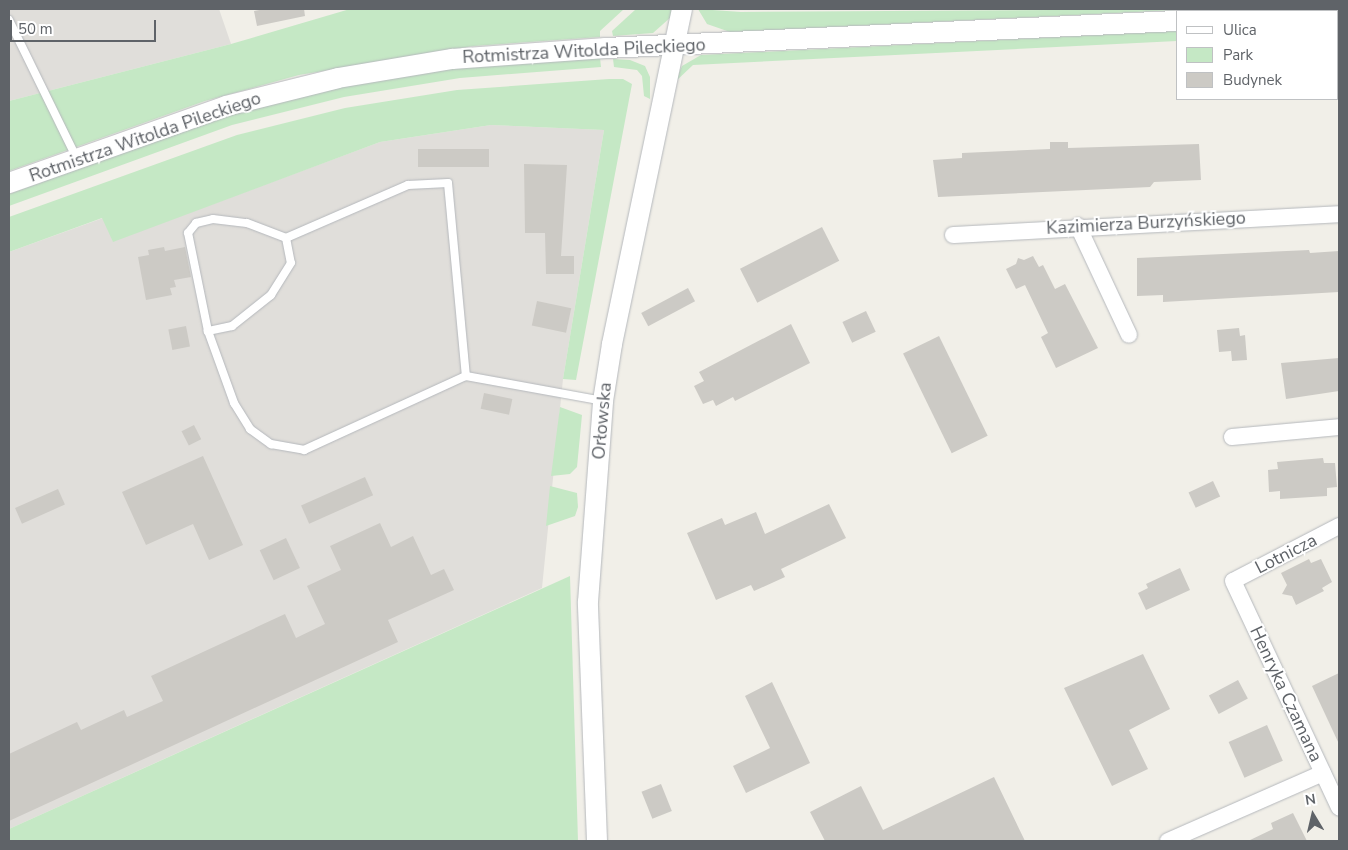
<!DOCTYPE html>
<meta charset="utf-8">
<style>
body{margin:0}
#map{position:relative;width:1348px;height:850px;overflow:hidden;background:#f1efe8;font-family:"Nunito Sans",sans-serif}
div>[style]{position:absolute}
.industrial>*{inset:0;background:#e0deda}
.green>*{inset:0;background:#c5e8c5}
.building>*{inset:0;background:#cccac5;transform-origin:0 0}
.roads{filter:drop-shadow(0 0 1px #b5b8bc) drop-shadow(0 0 1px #b5b8bc)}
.service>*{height:8px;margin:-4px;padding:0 4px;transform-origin:4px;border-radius:4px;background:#fff}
.minor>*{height:16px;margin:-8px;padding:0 8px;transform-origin:8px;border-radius:8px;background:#fff}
.tertiary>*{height:20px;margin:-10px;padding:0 10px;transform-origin:10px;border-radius:10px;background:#fff}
span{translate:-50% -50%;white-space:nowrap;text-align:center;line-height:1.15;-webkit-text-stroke:4px #fff;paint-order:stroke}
.street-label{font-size:18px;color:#5f6368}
.frame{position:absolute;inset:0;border:10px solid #5f6368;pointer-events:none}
.legend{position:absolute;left:1176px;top:10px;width:162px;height:90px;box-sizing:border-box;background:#fff;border:1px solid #bfc1c3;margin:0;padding:6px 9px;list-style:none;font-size:15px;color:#5f6368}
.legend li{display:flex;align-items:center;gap:10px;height:25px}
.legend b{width:25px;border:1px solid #bfc1c3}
.north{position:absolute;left:1288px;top:790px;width:50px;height:50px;-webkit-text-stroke:4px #fff;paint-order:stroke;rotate:351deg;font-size:14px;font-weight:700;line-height:20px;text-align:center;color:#5f6368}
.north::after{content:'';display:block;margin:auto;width:18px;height:22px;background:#5f6368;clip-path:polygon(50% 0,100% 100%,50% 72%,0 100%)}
.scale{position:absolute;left:10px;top:20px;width:146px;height:22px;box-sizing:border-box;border:2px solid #5f6368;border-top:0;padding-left:6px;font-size:15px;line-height:18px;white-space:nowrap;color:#5f6368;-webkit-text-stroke:4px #fff;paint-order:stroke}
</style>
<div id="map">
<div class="industrial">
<div style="clip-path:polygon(9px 9px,219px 9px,231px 44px,9px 101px)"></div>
<div style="clip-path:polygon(491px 125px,604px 130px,563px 379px,542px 588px,9px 829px,9px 252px,103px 218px,113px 241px,380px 142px)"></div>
</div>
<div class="green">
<div style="clip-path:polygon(350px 9px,624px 9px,600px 31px,600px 37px,474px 46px,299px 75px,205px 101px,9px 171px,9px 101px,231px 44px)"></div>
<div style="clip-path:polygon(636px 9px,673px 9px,671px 17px,653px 33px,613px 36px,612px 31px)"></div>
<div style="clip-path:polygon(698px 9px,741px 12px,1197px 9px,730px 32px,707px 24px)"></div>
<div style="clip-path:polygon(1177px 31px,1177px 41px,693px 65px,675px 82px,682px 66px,701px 55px)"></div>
<div style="clip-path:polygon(600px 58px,601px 67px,460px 78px,344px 97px,232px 125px,9px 206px,9px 194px,228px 115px,340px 87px,456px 67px)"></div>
<div style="clip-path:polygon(613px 59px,630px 60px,645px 66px,650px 77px,650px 99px,644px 96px,642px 76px,637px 70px,614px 67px)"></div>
<div style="clip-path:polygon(609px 79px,623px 79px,632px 84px,576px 380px,563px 379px,604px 130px,491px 125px,380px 142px,113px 242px,102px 218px,9px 252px,9px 217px,237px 135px,345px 108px,457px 90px)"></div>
<div style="clip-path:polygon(560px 407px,582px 415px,577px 467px,570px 474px,551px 476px)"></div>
<div style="clip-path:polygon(550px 486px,577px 493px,578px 507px,575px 516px,546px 526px)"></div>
<div style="clip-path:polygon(570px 576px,578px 841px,9px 841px,9px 829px)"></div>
</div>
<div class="building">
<div style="clip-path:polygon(265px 9px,304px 9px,305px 16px,257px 26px,254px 11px)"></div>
<div style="clip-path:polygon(1050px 142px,1068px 142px,1068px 148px,1199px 144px,1201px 180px,1154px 182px,1150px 187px,938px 197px,933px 160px,962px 158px,962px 153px,1050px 149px)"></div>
<div style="left:418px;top:149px;width:71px;height:18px"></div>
<div style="clip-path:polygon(524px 164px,567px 165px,561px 256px,574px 256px,574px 274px,546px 274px,545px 233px,525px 233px)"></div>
<div style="left:822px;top:227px;width:38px;height:92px;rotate:63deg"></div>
<div style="clip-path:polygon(164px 247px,165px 251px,185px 247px,191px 277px,174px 280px,176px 287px,170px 288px,172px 295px,146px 300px,138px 257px,149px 255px,148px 250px)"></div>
<div style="clip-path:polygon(1309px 250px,1310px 253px,1339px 251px,1339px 292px,1163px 302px,1163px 295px,1137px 296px,1137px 258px)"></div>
<div style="clip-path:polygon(1033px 256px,1039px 267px,1043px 265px,1055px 289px,1065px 284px,1098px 348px,1056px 368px,1041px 337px,1048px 333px,1025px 285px,1016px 289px,1006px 269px,1016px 264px,1018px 258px,1024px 260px)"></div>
<div style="left:688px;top:288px;width:15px;height:53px;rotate:62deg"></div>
<div style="left:537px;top:301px;width:35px;height:25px;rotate:12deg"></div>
<div style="left:866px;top:311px;width:23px;height:26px;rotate:65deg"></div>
<div style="clip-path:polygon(791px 324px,810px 363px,735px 401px,733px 397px,716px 406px,713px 400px,703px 404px,694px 386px,704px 381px,699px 372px)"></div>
<div style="left:186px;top:326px;width:21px;height:18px;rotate:79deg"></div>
<div style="clip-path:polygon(1239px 328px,1240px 336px,1245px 335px,1247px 360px,1232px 361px,1231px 351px,1219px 352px,1217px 330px)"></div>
<div style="left:939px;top:336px;width:111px;height:40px;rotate:64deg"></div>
<div style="clip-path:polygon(1339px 358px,1339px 391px,1286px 399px,1281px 363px)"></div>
<div style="left:484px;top:393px;width:29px;height:16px;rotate:12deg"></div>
<div style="left:194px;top:425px;width:16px;height:14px;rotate:63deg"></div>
<div style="clip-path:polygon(203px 456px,243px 545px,209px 560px,193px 524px,146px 545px,122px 492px)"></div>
<div style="clip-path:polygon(1323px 458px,1324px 463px,1335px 463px,1337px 487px,1327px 488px,1327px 496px,1280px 499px,1280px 491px,1269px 492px,1268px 470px,1278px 469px,1277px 462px)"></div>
<div style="left:365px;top:477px;width:20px;height:70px;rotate:66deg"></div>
<div style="left:1213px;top:481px;width:17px;height:27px;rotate:65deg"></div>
<div style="left:58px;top:489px;width:17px;height:47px;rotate:66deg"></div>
<div style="clip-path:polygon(829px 504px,846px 538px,781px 569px,785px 577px,754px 591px,751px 585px,716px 600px,687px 533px,722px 518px,725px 525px,756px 512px,765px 534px)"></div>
<div style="clip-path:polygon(380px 523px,391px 547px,413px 536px,431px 575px,444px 569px,454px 590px,388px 620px,398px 642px,9px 821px,9px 754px,77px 722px,81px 730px,124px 710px,127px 717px,163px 701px,151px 676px,285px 614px,296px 638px,325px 624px,307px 586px,341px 570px,330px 546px)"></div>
<div style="left:286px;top:538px;width:33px;height:29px;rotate:65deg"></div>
<div style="clip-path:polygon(1309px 559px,1311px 563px,1321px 559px,1332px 582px,1322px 588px,1324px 591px,1296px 605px,1292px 596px,1282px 594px,1287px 585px,1281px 573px)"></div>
<div style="clip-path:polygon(1180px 568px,1190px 590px,1146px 610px,1138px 593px,1148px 588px,1146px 584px)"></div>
<div style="clip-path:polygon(1143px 654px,1170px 709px,1129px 730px,1148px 769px,1112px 786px,1064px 688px)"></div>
<div style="clip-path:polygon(1339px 673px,1339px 744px,1312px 686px)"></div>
<div style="left:1238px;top:680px;width:21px;height:33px;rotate:62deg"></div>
<div style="clip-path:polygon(772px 682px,810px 763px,746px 793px,733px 766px,770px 748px,745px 696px)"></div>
<div style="left:1267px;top:725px;width:39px;height:42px;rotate:66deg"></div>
<div style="clip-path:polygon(994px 777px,1025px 841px,825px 841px,810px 812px,861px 786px,883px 830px)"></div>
<div style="left:661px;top:784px;width:29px;height:21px;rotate:68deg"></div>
<div style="clip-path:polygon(1293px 813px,1307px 841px,1248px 841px,1273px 829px,1271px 823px)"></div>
</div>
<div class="roads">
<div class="service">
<div style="left:9px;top:20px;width:155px;rotate:63.9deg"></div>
<div style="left:286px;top:238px;width:133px;rotate:-23.5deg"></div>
<div style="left:408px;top:185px;width:40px;rotate:-2.9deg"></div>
<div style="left:448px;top:183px;width:194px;rotate:84.7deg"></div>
<div style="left:208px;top:331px;width:100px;rotate:-101.5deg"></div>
<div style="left:188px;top:233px;width:13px;rotate:-51deg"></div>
<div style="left:196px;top:223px;width:17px;rotate:-13deg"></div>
<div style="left:213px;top:219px;width:34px;rotate:7deg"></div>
<div style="left:247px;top:223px;width:42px;rotate:21deg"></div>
<div style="left:286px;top:238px;width:25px;rotate:79deg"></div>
<div style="left:291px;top:263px;width:38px;rotate:122deg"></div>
<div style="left:271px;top:295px;width:50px;rotate:141.5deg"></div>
<div style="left:232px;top:326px;width:25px;rotate:168deg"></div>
<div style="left:208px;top:331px;width:77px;rotate:70.1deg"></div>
<div style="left:234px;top:403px;width:31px;rotate:58deg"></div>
<div style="left:250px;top:429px;width:26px;rotate:36deg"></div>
<div style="left:271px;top:444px;width:34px;rotate:10deg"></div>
<div style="left:304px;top:450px;width:178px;rotate:-24.6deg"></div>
<div style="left:466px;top:376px;width:139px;rotate:10.3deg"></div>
</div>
<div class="minor">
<div style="left:1078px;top:226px;width:120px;rotate:64.9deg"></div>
<div style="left:953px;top:235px;width:387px;rotate:-3.1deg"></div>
<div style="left:1232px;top:437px;width:107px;rotate:-5.3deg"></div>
<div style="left:1339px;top:526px;width:119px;rotate:152.6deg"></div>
<div style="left:1233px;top:581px;width:250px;rotate:64.9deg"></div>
<div style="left:1168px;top:841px;width:169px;rotate:-23.7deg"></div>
</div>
<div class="tertiary">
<div style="left:1337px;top:13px;width:2px"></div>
<div style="left:9px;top:183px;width:230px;rotate:-19.5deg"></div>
<div style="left:226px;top:106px;width:115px;rotate:-14deg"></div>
<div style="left:338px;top:78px;width:116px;rotate:-9.5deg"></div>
<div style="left:452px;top:59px;width:154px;rotate:-4.1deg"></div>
<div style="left:606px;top:48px;width:572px;rotate:-2.71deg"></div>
<div style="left:597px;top:841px;width:239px;rotate:-92.2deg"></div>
<div style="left:588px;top:602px;width:202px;rotate:-85.7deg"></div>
<div style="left:603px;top:401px;width:58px;rotate:-81deg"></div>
<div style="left:612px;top:344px;width:342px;rotate:-78.2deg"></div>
</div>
</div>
<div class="street-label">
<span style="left:584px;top:51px;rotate:-3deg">Rotmistrza Witolda Pileckiego</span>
<span style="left:145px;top:137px;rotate:-19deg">Rotmistrza Witolda Pileckiego</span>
<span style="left:1146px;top:223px;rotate:-3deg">Kazimierza Burzyńskiego</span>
<span style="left:602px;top:421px;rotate:-85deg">Orłowska</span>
<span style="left:1286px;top:554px;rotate:-27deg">Lotnicza</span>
<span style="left:1286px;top:694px;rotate:65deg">Henryka Czamana</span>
</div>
<div class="frame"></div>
<ul class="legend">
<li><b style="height:6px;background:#fff"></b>Ulica</li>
<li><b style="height:14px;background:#c5e8c5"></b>Park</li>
<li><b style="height:14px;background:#cccac5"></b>Budynek</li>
</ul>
<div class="north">N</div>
<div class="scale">50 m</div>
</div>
